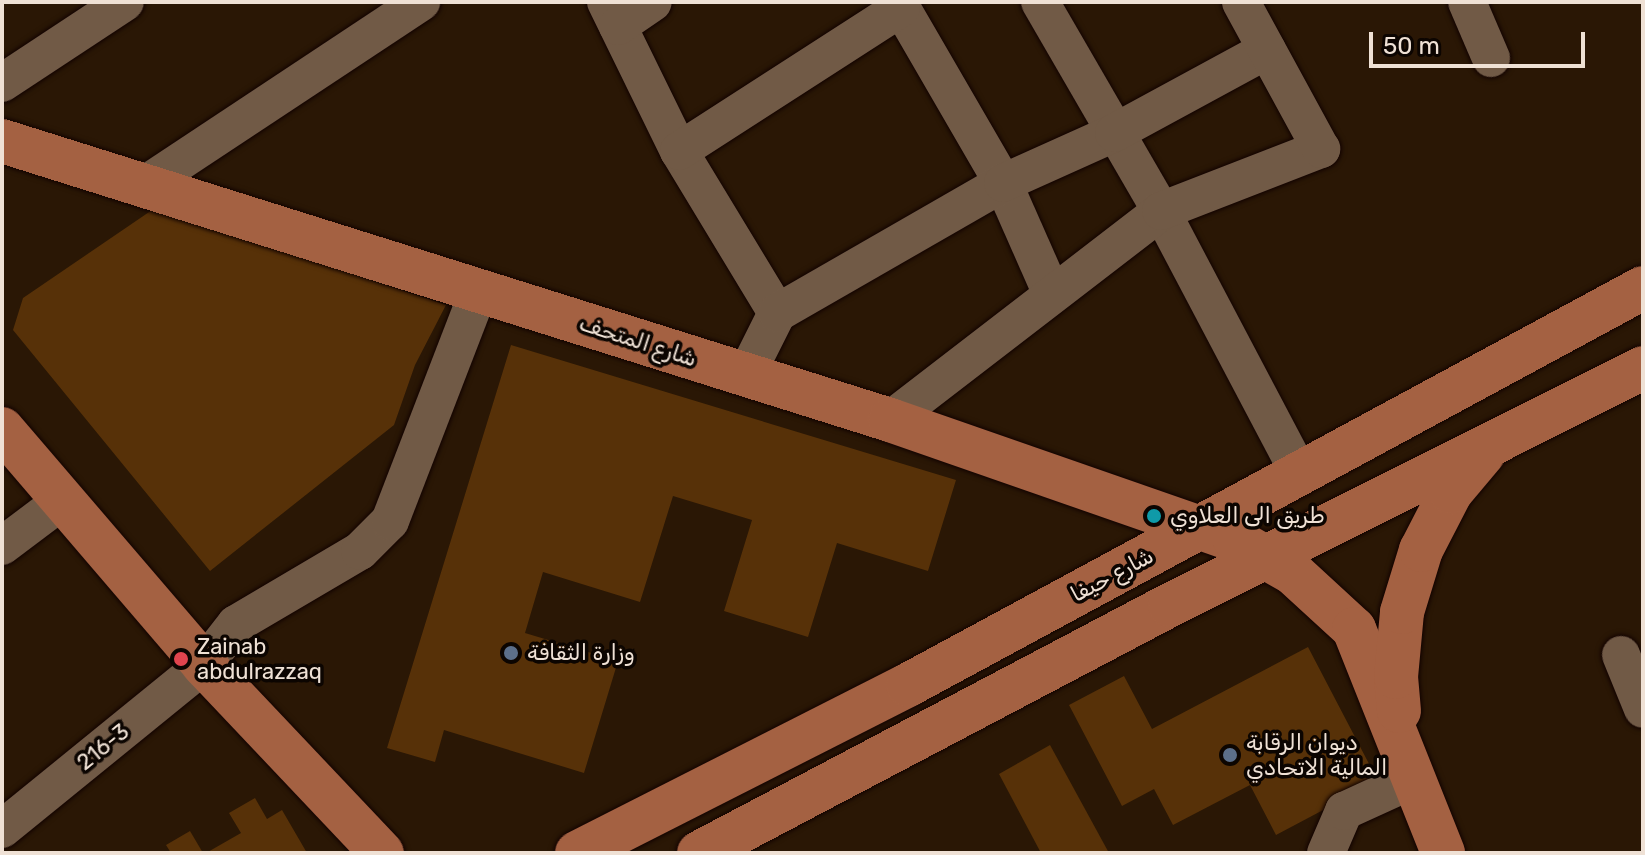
<!DOCTYPE html>
<meta charset="utf-8">
<style>
body{margin:0}
#map{position:relative;width:1645px;height:855px;overflow:hidden;background:#2a1705;font-family:Rubik,"Noto Sans Arabic",sans-serif}
div>[style]{position:absolute}
.building>*{inset:0;background:#573108}
.roads{filter:drop-shadow(0 0 2px #120300) drop-shadow(0 0 2px #120300)}
.minor>*{height:38px;margin:-19px;padding:0 19px;transform-origin:19px;border-radius:19px;background:#715a46}
.major>*{height:44px;margin:-22px;padding:0 22px;transform-origin:22px;border-radius:22px;background:#a46142}
.dots>*{width:22px;height:22px;translate:-50% -50%;box-sizing:border-box;border:4px solid #0c0501;border-radius:50%}
span{translate:-50% -50%;white-space:nowrap;text-align:center;line-height:1.15;-webkit-text-stroke:7px #0c0501;paint-order:stroke}
.street-label{font-size:22px;color:#efe1d5}
.poi-label{font-size:22px;color:#efe1d5}
.left{translate:0 -50%;text-align:left}
.frame{position:absolute;inset:0;border:4px solid #efe1d5;pointer-events:none}
.scale{position:absolute;left:1369px;top:32px;width:216px;height:36px;box-sizing:border-box;border:4px solid #efe1d5;border-top:0;padding-left:10px;font-size:24px;line-height:28px;white-space:nowrap;color:#efe1d5;-webkit-text-stroke:6px #0c0501;paint-order:stroke}
</style>
<div id="map">
<div class="building">
<div style="clip-path:polygon(155px 208px,446px 305px,415px 365px,394px 425px,210px 571px,13px 330px,23px 298px)"></div>
<div style="clip-path:polygon(511px 345px,956px 480px,928px 571px,837px 543px,808px 637px,724px 611px,752px 520px,673px 496px,640px 602px,543px 572px,525px 633px,618px 661px,584px 773px,444px 730px,435px 762px,387px 748px)"></div>
<div style="clip-path:polygon(1308px 647px,1378px 781px,1276px 835px,1250px 785px,1173px 825px,1154px 789px,1122px 806px,1069px 705px,1124px 676px,1152px 729px)"></div>
<div style="clip-path:polygon(1050px 745px,1109px 853px,1041px 853px,999px 774px)"></div>
<div style="clip-path:polygon(255px 798px,267px 819px,282px 810px,307px 853px,206px 853px,241px 833px,229px 813px)"></div>
<div style="clip-path:polygon(190px 831px,203px 853px,171px 853px,166px 845px)"></div>
</div>
<div class="roads">
<div class="minor">
<div style="left:606px;top:2px;width:166px;rotate:63.9deg"></div>
<div style="left:679px;top:151px;width:189px;rotate:58.8deg"></div>
<div style="left:898px;top:2px;width:209px;rotate:59.9deg"></div>
<div style="left:1003px;top:183px;width:119px;rotate:66.2deg"></div>
<div style="left:1040px;top:2px;width:241px;rotate:59.9deg"></div>
<div style="left:1161px;top:211px;width:296px;rotate:62.2deg"></div>
<div style="left:1467px;top:2px;width:61px;rotate:66.8deg"></div>
<div style="left:618px;top:26px;width:42px;rotate:-34.4deg"></div>
<div style="left:2px;top:83px;width:147px;rotate:-33.4deg"></div>
<div style="left:679px;top:151px;width:264px;rotate:-32.8deg"></div>
<div style="left:146px;top:184px;width:330px;rotate:-33.5deg"></div>
<div style="left:745px;top:377px;width:72px;rotate:-63.4deg"></div>
<div style="left:777px;top:313px;width:261px;rotate:-29.9deg"></div>
<div style="left:1003px;top:183px;width:122px;rotate:-24.2deg"></div>
<div style="left:1114px;top:133px;width:174px;rotate:-28.5deg"></div>
<div style="left:890px;top:420px;width:342px;rotate:-37.6deg"></div>
<div style="left:1161px;top:211px;width:172px;rotate:-21.2deg"></div>
<div style="left:1321px;top:149px;width:167px;rotate:-118.6deg"></div>
<div style="left:2px;top:546px;width:76px;rotate:-37deg"></div>
<div style="left:1621px;top:655px;width:58px;rotate:67.8deg"></div>
<div style="left:2px;top:829px;width:260px;rotate:-39.1deg"></div>
<div style="left:204px;top:665px;width:52px;rotate:-52deg"></div>
<div style="left:236px;top:624px;width:144px;rotate:-30.5deg"></div>
<div style="left:360px;top:551px;width:42px;rotate:-45deg"></div>
<div style="left:390px;top:521px;width:248px;rotate:-68.9deg"></div>
<div style="left:1326px;top:853px;width:46px;rotate:-66.8deg"></div>
<div style="left:1344px;top:811px;width:79px;rotate:-24.6deg"></div>
</div>
<div class="major">
<div style="left:2px;top:141px;width:931px;rotate:17.44deg"></div>
<div style="left:890px;top:420px;width:365px;rotate:19.2deg"></div>
<div style="left:1235px;top:540px;width:67px;rotate:29.6deg"></div>
<div style="left:1293px;top:573px;width:83px;rotate:42.6deg"></div>
<div style="left:1354px;top:629px;width:241px;rotate:68.3deg"></div>
<div style="left:2px;top:429px;width:311px;rotate:49.4deg"></div>
<div style="left:204px;top:665px;width:259px;rotate:46.6deg"></div>
<div style="left:1399px;top:711px;width:34px;rotate:-95deg"></div>
<div style="left:1396px;top:677px;width:65px;rotate:-84.7deg"></div>
<div style="left:1402px;top:612px;width:65px;rotate:-73deg"></div>
<div style="left:1421px;top:550px;width:65px;rotate:-62.7deg"></div>
<div style="left:1451px;top:492px;width:50px;rotate:-49.9deg"></div>
<div style="left:577px;top:853px;width:371px;rotate:-26.9deg"></div>
<div style="left:908px;top:685px;width:835px;rotate:-28.38deg"></div>
<div style="left:699px;top:853px;width:532px;rotate:-27.77deg"></div>
<div style="left:1170px;top:605px;width:529px;rotate:-26.61deg"></div>
</div>
</div>
<div class="dots">
<div style="left:1154px;top:516px;background:#0f9aa8"></div>
<div style="left:511px;top:653px;background:#5c6f8a"></div>
<div style="left:181px;top:659px;background:#e0444e"></div>
<div style="left:1230px;top:755px;background:#5c6f8a"></div>
</div>
<div class="street-label">
<span style="left:638px;top:341px;rotate:18deg">شارع المتحف</span>
<span style="left:1112px;top:575px;rotate:-28deg">شارع حيفا</span>
<span style="left:103px;top:747px;rotate:-39deg">216-3</span>
</div>
<div class="poi-label">
<span class="left" style="left:1170px;top:516px">طريق الى العلاوي</span>
<span class="left" style="left:197px;top:659px">Zainab<br>abdulrazzaq</span>
<span class="left" style="left:527px;top:653px">وزارة الثقافة</span>
<span class="left" style="left:1246px;top:755px">ديوان الرقابة<br>المالية الاتحادي</span>
</div>
<div class="frame"></div>
<div class="scale">50 m</div>
</div>
